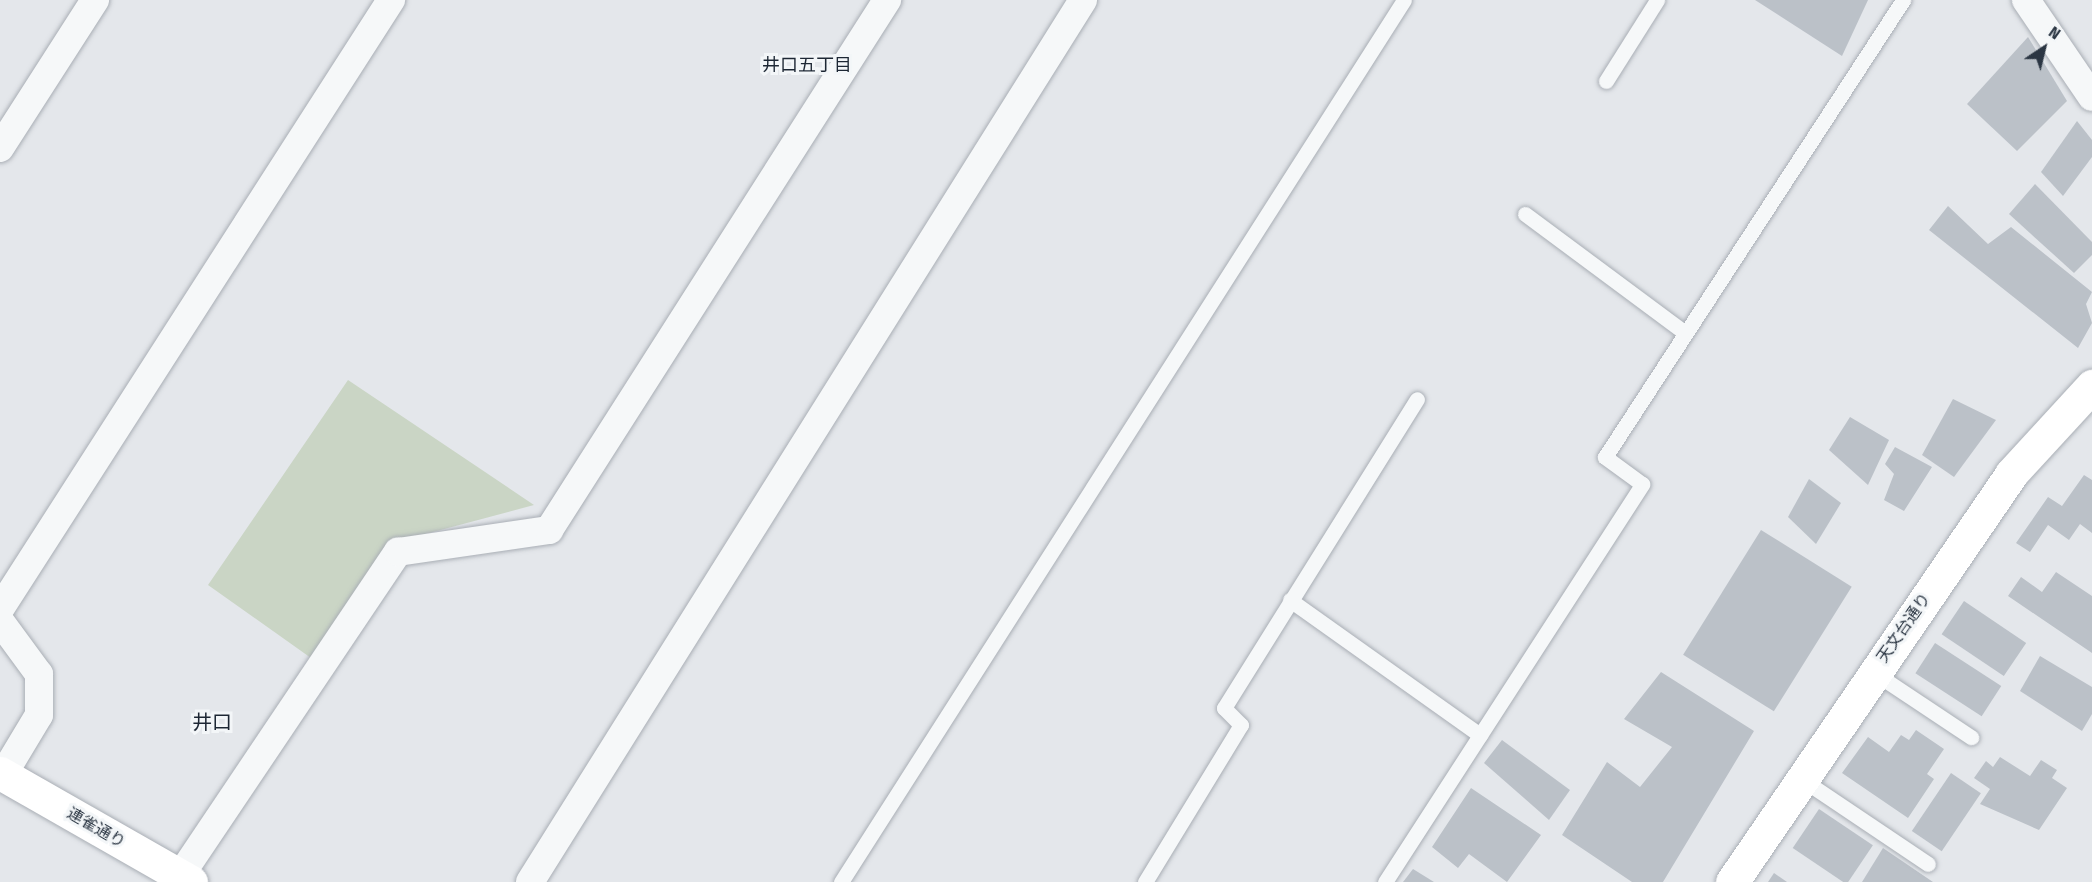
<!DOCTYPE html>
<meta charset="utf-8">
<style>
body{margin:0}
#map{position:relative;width:2092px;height:882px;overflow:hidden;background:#e4e7eb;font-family:"Fira Sans Condensed","Noto Sans JP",sans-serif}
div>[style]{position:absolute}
.green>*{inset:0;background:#cad5c5}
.building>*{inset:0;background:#bbc1c8;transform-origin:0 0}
.roads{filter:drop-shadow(0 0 2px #a9aeb5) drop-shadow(0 0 2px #a9aeb5)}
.lane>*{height:15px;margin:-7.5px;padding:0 7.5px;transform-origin:7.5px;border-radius:7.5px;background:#f6f8f9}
.street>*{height:28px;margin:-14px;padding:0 14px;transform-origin:14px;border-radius:14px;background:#f6f8f9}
.secondary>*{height:33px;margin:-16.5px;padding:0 16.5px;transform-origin:16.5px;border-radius:16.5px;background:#fff}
span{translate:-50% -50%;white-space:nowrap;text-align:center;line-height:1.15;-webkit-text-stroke:6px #f3f6f8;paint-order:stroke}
.street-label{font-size:16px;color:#2b3643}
.neighbourhood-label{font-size:18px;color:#1d2734}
.quarter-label{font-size:20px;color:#1d2734}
.north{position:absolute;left:2014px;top:18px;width:60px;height:60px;-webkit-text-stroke:4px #f3f6f8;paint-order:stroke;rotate:35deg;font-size:16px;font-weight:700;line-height:24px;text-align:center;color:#2b3643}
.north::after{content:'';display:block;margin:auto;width:21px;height:27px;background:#2b3643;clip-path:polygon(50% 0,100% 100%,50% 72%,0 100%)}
</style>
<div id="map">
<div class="green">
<div style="clip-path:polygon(348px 380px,534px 505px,388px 544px,311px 658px,208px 585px)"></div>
</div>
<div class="building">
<div style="clip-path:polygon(1755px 0,1868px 0,1842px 56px)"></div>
<div style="clip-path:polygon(2028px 37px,2067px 101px,2017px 151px,1967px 104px)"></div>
<div style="clip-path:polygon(2077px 121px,2092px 140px,2092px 157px,2063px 196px,2041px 172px)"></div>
<div style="clip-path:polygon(2035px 184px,2092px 242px,2092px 255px,2074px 273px,2009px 214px)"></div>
<div style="clip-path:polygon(1948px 206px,1988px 244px,2011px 227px,2092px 292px,2086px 304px,2092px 323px,2078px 348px,1929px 230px)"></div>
<div style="clip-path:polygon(1953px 399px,1996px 420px,1954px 477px,1922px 455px)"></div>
<div style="clip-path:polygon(1850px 417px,1889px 440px,1868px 485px,1829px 450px)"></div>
<div style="clip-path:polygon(1895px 447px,1932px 467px,1904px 511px,1884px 500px,1894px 474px,1885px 464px)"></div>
<div style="clip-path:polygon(2084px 475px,2092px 480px,2092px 533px,2080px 524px,2069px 540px,2048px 525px,2030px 552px,2016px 543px,2048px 497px,2062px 506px)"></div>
<div style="clip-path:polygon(1809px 479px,1841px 503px,1816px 544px,1788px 517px)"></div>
<div style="left:1761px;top:530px;width:107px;height:147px;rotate:32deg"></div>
<div style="clip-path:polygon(2056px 572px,2092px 596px,2092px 653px,2008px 596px,2021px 577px,2042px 592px)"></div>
<div style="left:1964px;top:601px;width:75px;height:40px;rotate:34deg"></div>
<div style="left:1935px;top:643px;width:79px;height:36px;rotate:33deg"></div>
<div style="clip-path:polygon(2040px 656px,2092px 687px,2092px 714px,2082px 731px,2020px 691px)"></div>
<div style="clip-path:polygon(1661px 672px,1754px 731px,1663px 882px,1632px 882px,1562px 835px,1607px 762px,1640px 787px,1672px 747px,1624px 719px)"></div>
<div style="clip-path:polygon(1916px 730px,1944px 749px,1927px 774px,1934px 779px,1908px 818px,1842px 773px,1868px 737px,1889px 752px,1901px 735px,1909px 740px)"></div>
<div style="clip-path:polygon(1502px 740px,1570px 790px,1549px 820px,1484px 763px)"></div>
<div style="clip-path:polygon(2000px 757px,2030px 776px,2041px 760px,2057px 770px,2052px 778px,2067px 788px,2039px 830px,1980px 804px,1990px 789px,1974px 778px,1986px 761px,1993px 767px)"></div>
<div style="left:1951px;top:773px;width:36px;height:70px;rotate:34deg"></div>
<div style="clip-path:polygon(1471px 788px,1541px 835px,1507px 882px,1469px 854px,1458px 868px,1432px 847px)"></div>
<div style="left:1819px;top:809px;width:65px;height:47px;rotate:34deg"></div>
<div style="clip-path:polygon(1883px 848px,1933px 882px,1862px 882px)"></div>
<div style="clip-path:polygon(1413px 869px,1434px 882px,1403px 882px)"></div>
<div style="clip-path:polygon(1774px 873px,1787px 882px,1768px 882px)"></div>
</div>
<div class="roads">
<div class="lane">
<div style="left:1606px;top:81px;width:96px;rotate:-57.8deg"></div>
<div style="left:1525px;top:214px;width:198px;rotate:36.6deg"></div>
<div style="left:1290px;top:600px;width:233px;rotate:35.4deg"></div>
<div style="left:1873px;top:672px;width:118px;rotate:33.6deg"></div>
<div style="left:1800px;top:778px;width:154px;rotate:33.9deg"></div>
<div style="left:841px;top:882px;width:1046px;rotate:-57.45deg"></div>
<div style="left:1145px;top:882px;width:184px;rotate:-58.6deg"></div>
<div style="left:1241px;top:725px;width:24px;rotate:-135deg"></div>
<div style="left:1224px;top:708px;width:364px;rotate:-58deg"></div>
<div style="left:1385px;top:882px;width:474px;rotate:-57.1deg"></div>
<div style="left:1642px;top:484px;width:46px;rotate:-143.9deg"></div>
<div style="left:1605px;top:457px;width:546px;rotate:-56.89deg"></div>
</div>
<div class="street">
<div style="left:2026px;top:0;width:117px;rotate:55.8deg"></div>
<div style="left:0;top:148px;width:176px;rotate:-57.3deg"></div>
<div style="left:0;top:609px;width:724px;rotate:-57.3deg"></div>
<div style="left:0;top:621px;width:66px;rotate:53.7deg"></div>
<div style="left:39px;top:674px;width:41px;rotate:90deg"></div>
<div style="left:39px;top:715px;width:70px;rotate:121deg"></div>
<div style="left:180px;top:876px;width:391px;rotate:-56.1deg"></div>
<div style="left:398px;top:552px;width:153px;rotate:-8.3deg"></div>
<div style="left:549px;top:530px;width:629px;rotate:-57.47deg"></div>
<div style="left:530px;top:882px;width:1041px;rotate:-57.91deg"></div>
</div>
<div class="secondary">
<div style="left:0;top:773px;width:220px;rotate:29.7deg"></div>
<div style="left:1732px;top:882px;width:494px;rotate:-55.6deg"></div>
<div style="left:2011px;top:474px;width:120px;rotate:-47.4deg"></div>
</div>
</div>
<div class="street-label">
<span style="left:1904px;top:628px;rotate:-55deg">天文台通り</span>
<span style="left:96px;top:828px;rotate:30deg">連雀通り</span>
</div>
<div class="neighbourhood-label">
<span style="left:807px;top:65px">井口五丁目</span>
</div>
<div class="quarter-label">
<span style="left:212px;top:722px">井口</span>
</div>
<div class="north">N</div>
</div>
